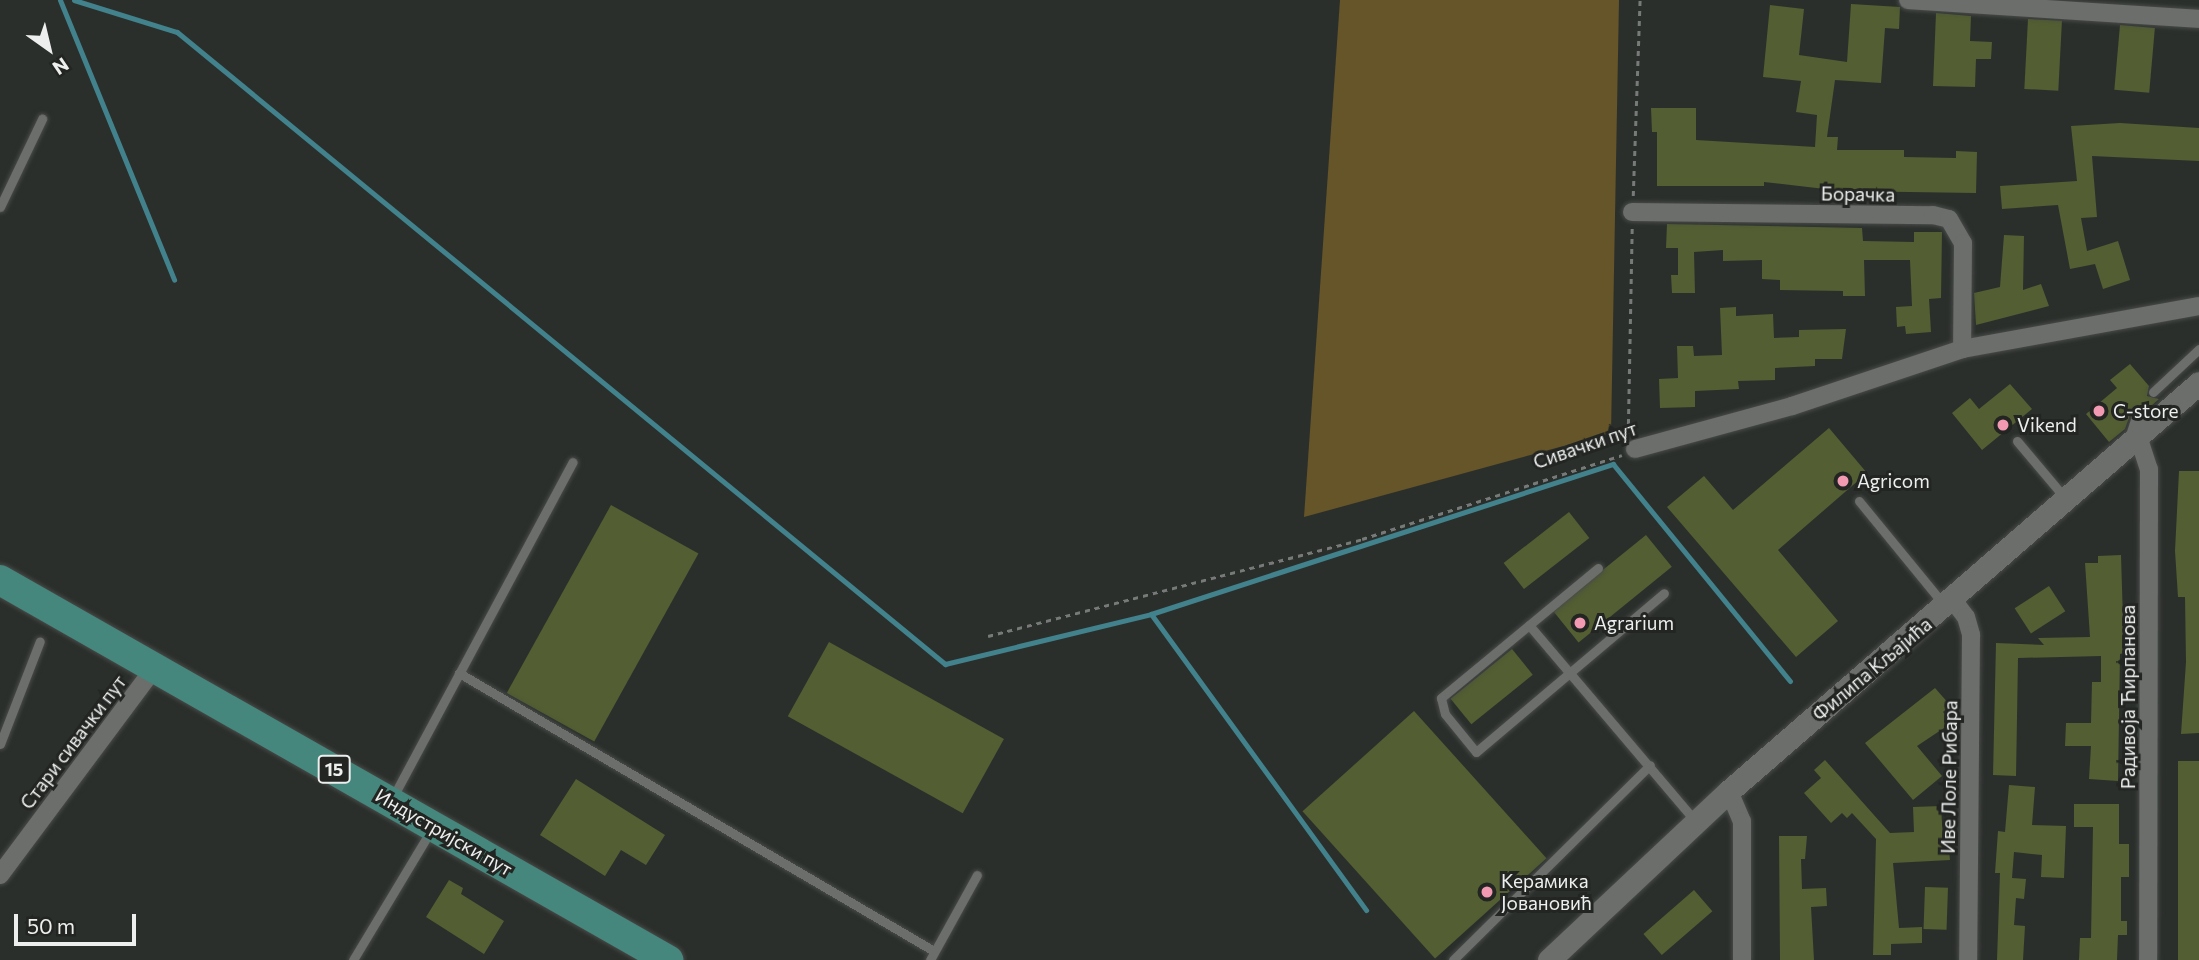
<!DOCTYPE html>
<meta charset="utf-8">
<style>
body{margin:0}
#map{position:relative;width:2199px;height:960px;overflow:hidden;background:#2b2f2c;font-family:Commissioner,sans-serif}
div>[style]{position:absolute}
.forest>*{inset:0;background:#655528}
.stream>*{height:5px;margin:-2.5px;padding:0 2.5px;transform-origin:2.5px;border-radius:2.5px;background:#42828c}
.building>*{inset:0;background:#535e32;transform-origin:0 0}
.path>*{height:2.5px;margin-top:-1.25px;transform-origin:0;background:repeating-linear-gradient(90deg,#777a78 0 5px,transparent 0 10px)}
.roads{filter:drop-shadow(0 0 2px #484b48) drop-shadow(0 0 2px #484b48)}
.service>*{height:9px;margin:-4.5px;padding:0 4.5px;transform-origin:4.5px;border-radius:4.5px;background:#6b6e6b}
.minor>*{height:18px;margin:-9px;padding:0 9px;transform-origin:9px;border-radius:9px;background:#6b6e6b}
.tertiary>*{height:23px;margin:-11.5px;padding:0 11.5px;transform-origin:11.5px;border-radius:11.5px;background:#6b6e6b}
.primary>*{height:30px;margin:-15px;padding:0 15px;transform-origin:15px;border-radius:15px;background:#45877c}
.dots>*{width:19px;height:19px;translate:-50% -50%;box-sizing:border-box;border:4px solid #222522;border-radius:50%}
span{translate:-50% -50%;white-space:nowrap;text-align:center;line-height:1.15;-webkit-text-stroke:6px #222522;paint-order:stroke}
.shield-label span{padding:2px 5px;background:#222522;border:2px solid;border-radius:5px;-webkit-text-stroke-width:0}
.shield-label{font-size:18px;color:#edefee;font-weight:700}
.street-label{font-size:19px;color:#edefee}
.poi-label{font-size:19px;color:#edefee}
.left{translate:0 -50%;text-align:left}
.north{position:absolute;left:14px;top:14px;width:70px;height:70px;-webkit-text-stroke:5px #222522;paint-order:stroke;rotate:146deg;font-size:19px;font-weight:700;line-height:28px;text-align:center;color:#edefee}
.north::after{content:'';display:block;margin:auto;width:24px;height:32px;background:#edefee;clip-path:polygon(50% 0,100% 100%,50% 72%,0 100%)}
.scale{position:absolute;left:14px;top:914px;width:122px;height:32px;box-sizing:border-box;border:4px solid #edefee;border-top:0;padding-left:9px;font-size:21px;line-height:24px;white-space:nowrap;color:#edefee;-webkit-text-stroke:5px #222522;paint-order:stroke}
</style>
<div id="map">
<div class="forest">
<div style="clip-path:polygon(1340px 0,1619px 0,1611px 433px,1304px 517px)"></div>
</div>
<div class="stream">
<div style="left:60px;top:0;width:302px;rotate:67.8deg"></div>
<div style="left:74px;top:0;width:108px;rotate:17.3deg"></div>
<div style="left:177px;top:32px;width:995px;rotate:39.45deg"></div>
<div style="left:945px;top:664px;width:212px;rotate:-13.6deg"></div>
<div style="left:1151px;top:614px;width:486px;rotate:-18deg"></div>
<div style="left:1613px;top:464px;width:280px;rotate:50.8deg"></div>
<div style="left:1151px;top:614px;width:366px;rotate:54deg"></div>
</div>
<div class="building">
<div style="clip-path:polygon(1851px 4px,1900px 7px,1899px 29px,1885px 28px,1881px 83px,1835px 80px,1827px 137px,1838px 137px,1837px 150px,1904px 150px,1904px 157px,1956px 158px,1956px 151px,1977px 152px,1976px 193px,1842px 191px,1764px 182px,1764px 186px,1657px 186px,1657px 132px,1652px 132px,1651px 108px,1696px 108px,1696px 140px,1815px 147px,1817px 115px,1796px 112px,1801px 81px,1763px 77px,1770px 5px,1804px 9px,1799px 55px,1847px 62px)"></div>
<div style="clip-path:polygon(1936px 13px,1971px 16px,1970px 41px,1992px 42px,1991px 59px,1976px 59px,1975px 87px,1933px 86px)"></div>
<div style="left:2028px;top:19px;width:34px;height:70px;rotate:3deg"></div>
<div style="left:2120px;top:25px;width:35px;height:65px;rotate:5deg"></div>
<div style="clip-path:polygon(2120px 123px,2199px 128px,2199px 161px,2092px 156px,2097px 217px,2081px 218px,2087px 251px,2118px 241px,2130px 280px,2103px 289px,2095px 264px,2070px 269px,2058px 205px,2002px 209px,2000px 186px,2077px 181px,2071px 126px)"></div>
<div style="clip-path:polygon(1667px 224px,1862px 228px,1863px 241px,1914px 242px,1914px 232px,1942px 232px,1941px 298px,1929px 299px,1931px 332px,1906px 334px,1905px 326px,1897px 327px,1896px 307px,1912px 306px,1910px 260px,1864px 260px,1865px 296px,1843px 296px,1843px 291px,1780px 290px,1780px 280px,1762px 279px,1762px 260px,1723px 261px,1723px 250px,1694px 252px,1695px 293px,1672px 293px,1671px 275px,1678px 275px,1678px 248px,1666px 248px)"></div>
<div style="clip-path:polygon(2004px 235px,2024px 236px,2023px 290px,2041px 284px,2049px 306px,1976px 325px,1974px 293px,2000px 287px)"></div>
<div style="clip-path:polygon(1736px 307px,1736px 316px,1773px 314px,1774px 338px,1799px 337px,1799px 330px,1846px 329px,1842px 359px,1815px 359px,1815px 366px,1775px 368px,1775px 380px,1738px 381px,1739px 389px,1695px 391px,1695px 407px,1660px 408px,1659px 379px,1678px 378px,1677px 346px,1693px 346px,1694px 356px,1722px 355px,1720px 308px)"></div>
<div style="clip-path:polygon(2130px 364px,2149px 386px,2147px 396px,2159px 399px,2144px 412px,2140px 407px,2133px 407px,2125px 429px,2109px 442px,2086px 414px,2117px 388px,2110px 380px)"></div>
<div style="clip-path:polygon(2010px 384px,2032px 409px,1982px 450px,1952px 413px,1970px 398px,1979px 409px)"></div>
<div style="clip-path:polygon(1829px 428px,1867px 473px,1778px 550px,1838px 621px,1796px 657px,1667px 507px,1704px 476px,1733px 510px)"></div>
<div style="clip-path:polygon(2179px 471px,2199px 471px,2199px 733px,2181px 734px,2186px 662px,2185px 597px,2178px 597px,2175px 551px)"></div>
<div style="left:611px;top:505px;width:100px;height:215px;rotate:29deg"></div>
<div style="left:1569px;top:512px;width:33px;height:83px;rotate:52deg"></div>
<div style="left:1646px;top:535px;width:41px;height:120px;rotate:51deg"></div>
<div style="clip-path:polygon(2121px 555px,2124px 653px,2120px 654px,2118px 781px,2089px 779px,2091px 746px,2065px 746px,2066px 723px,2091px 723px,2092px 682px,2101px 682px,2101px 656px,2018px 658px,2016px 776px,1993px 775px,1996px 643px,2044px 645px,2038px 638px,2090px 637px,2085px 563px,2098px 563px,2098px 556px)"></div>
<div style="left:2049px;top:586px;width:30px;height:41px;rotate:57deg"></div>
<div style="left:829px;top:642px;width:200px;height:85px;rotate:29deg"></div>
<div style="left:1512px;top:649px;width:33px;height:79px;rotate:51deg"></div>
<div style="clip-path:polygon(1935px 688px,1950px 705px,1943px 712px,1953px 722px,1917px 746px,1942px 776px,1913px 800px,1865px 743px)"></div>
<div style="left:1414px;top:711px;width:198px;height:150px;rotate:48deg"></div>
<div style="clip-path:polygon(1825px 760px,1890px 833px,1914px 832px,1913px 807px,1941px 806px,1943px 840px,1948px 840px,1950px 860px,1893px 863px,1899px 928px,1922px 927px,1922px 943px,1891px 944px,1891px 955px,1873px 955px,1876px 839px,1852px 813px,1847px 818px,1842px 813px,1831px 823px,1804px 793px,1821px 778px,1814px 770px)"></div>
<div style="left:2199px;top:761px;width:199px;height:21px;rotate:90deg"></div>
<div style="clip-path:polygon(576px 779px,665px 835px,646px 865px,621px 850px,605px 876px,540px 835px)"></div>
<div style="clip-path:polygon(2009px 785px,2035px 787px,2032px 825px,2066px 826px,2064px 878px,2041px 877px,2042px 855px,2014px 852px,2012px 878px,2026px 879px,2024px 899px,2016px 898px,2014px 925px,2025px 926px,2023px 960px,1997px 960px,2000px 873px,1995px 873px,1998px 831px,2005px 832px)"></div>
<div style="clip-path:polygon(2074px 804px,2119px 804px,2119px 844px,2129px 844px,2129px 877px,2121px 877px,2121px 921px,2127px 921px,2127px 935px,2118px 935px,2117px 960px,2079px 960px,2080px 938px,2091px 938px,2093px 827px,2074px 827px)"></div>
<div style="clip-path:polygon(1779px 836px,1807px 836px,1805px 859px,1801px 859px,1802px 889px,1826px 888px,1827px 906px,1811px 907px,1814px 960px,1780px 960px)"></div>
<div style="clip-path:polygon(449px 880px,463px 888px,461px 894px,504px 921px,484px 954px,426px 917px)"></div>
<div style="left:1925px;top:887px;width:23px;height:42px;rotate:2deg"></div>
<div style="left:1694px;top:890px;width:28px;height:67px;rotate:49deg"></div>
</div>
<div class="path">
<div style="left:1633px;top:196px;width:196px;rotate:-88deg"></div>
<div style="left:1628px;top:434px;width:207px;rotate:-88.9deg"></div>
<div style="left:988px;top:636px;width:386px;rotate:-14.5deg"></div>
<div style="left:1362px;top:539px;width:273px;rotate:-17.9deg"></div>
</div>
<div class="roads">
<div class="service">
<div style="left:0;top:207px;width:98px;rotate:-64.5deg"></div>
<div style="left:2153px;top:392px;width:63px;rotate:-43.1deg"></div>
<div style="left:2130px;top:435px;width:23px;rotate:-72deg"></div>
<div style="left:2017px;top:441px;width:75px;rotate:49.9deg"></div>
<div style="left:1859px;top:501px;width:134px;rotate:50.7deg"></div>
<div style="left:1598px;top:568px;width:204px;rotate:140.4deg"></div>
<div style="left:1441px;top:698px;width:16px;rotate:76deg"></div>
<div style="left:1445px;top:714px;width:49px;rotate:50.8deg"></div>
<div style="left:1476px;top:752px;width:246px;rotate:-40.2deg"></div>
<div style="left:1529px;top:625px;width:257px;rotate:49.7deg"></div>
<div style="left:459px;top:673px;width:550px;rotate:30.34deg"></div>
<div style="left:0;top:744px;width:110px;rotate:-68.8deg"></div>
<div style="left:393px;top:797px;width:380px;rotate:-61.8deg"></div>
<div style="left:353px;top:960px;width:152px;rotate:-59deg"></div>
<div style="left:930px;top:960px;width:97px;rotate:-61.1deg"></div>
<div style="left:1453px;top:960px;width:277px;rotate:-44.7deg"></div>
</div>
<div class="minor">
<div style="left:1908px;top:0;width:292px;rotate:3.7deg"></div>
<div style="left:1632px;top:212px;width:301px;rotate:0.6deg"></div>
<div style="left:1933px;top:215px;width:16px;rotate:14deg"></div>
<div style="left:1949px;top:219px;width:28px;rotate:60deg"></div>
<div style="left:1963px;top:243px;width:106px;rotate:90.5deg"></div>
<div style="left:2138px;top:436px;width:35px;rotate:72deg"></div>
<div style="left:2149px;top:469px;width:491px;rotate:90.1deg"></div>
<div style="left:1635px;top:449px;width:163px;rotate:-15.3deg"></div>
<div style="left:1792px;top:406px;width:179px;rotate:-18.5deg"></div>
<div style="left:1962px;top:349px;width:241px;rotate:-10.3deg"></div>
<div style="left:1953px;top:600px;width:21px;rotate:53deg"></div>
<div style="left:1966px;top:617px;width:19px;rotate:74deg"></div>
<div style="left:1971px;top:635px;width:325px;rotate:90.5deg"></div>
<div style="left:1729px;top:791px;width:33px;rotate:67deg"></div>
<div style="left:1742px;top:821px;width:139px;rotate:90deg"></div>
<div style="left:0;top:875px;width:259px;rotate:-53.3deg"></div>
</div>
<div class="tertiary">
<div style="left:1549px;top:960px;width:247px;rotate:-43.2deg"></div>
<div style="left:1729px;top:791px;width:622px;rotate:-40.96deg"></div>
</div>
<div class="primary">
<div style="left:0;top:580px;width:769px;rotate:29.63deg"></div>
</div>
</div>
<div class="dots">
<div style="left:2099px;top:411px;background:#f19ab2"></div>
<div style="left:2003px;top:425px;background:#f19ab2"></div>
<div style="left:1843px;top:481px;background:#f19ab2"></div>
<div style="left:1580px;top:623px;background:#f19ab2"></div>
<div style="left:1487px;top:892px;background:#f19ab2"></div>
</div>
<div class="shield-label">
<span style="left:334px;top:769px">15</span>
</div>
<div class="street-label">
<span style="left:1858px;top:194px;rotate:1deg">Борачка</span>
<span style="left:1585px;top:445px;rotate:-19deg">Сивачки пут</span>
<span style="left:1872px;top:669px;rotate:-40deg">Филипа Кљајића</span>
<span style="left:2128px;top:697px;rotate:-90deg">Радивоја Ћирпанова</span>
<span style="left:73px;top:742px;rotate:-53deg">Стари сивачки пут</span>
<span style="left:1949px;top:777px;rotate:-89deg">Иве Лоле Рибара</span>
<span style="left:444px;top:832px;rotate:30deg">Индустријски пут</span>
</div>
<div class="poi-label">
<span class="left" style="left:2113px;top:411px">C-store</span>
<span class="left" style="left:2017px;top:425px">Vikend</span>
<span class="left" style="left:1857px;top:481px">Agricom</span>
<span class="left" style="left:1594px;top:623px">Agrarium</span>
<span class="left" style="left:1501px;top:892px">Керамика<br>Јовановић</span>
</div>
<div class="north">N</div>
<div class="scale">50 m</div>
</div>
